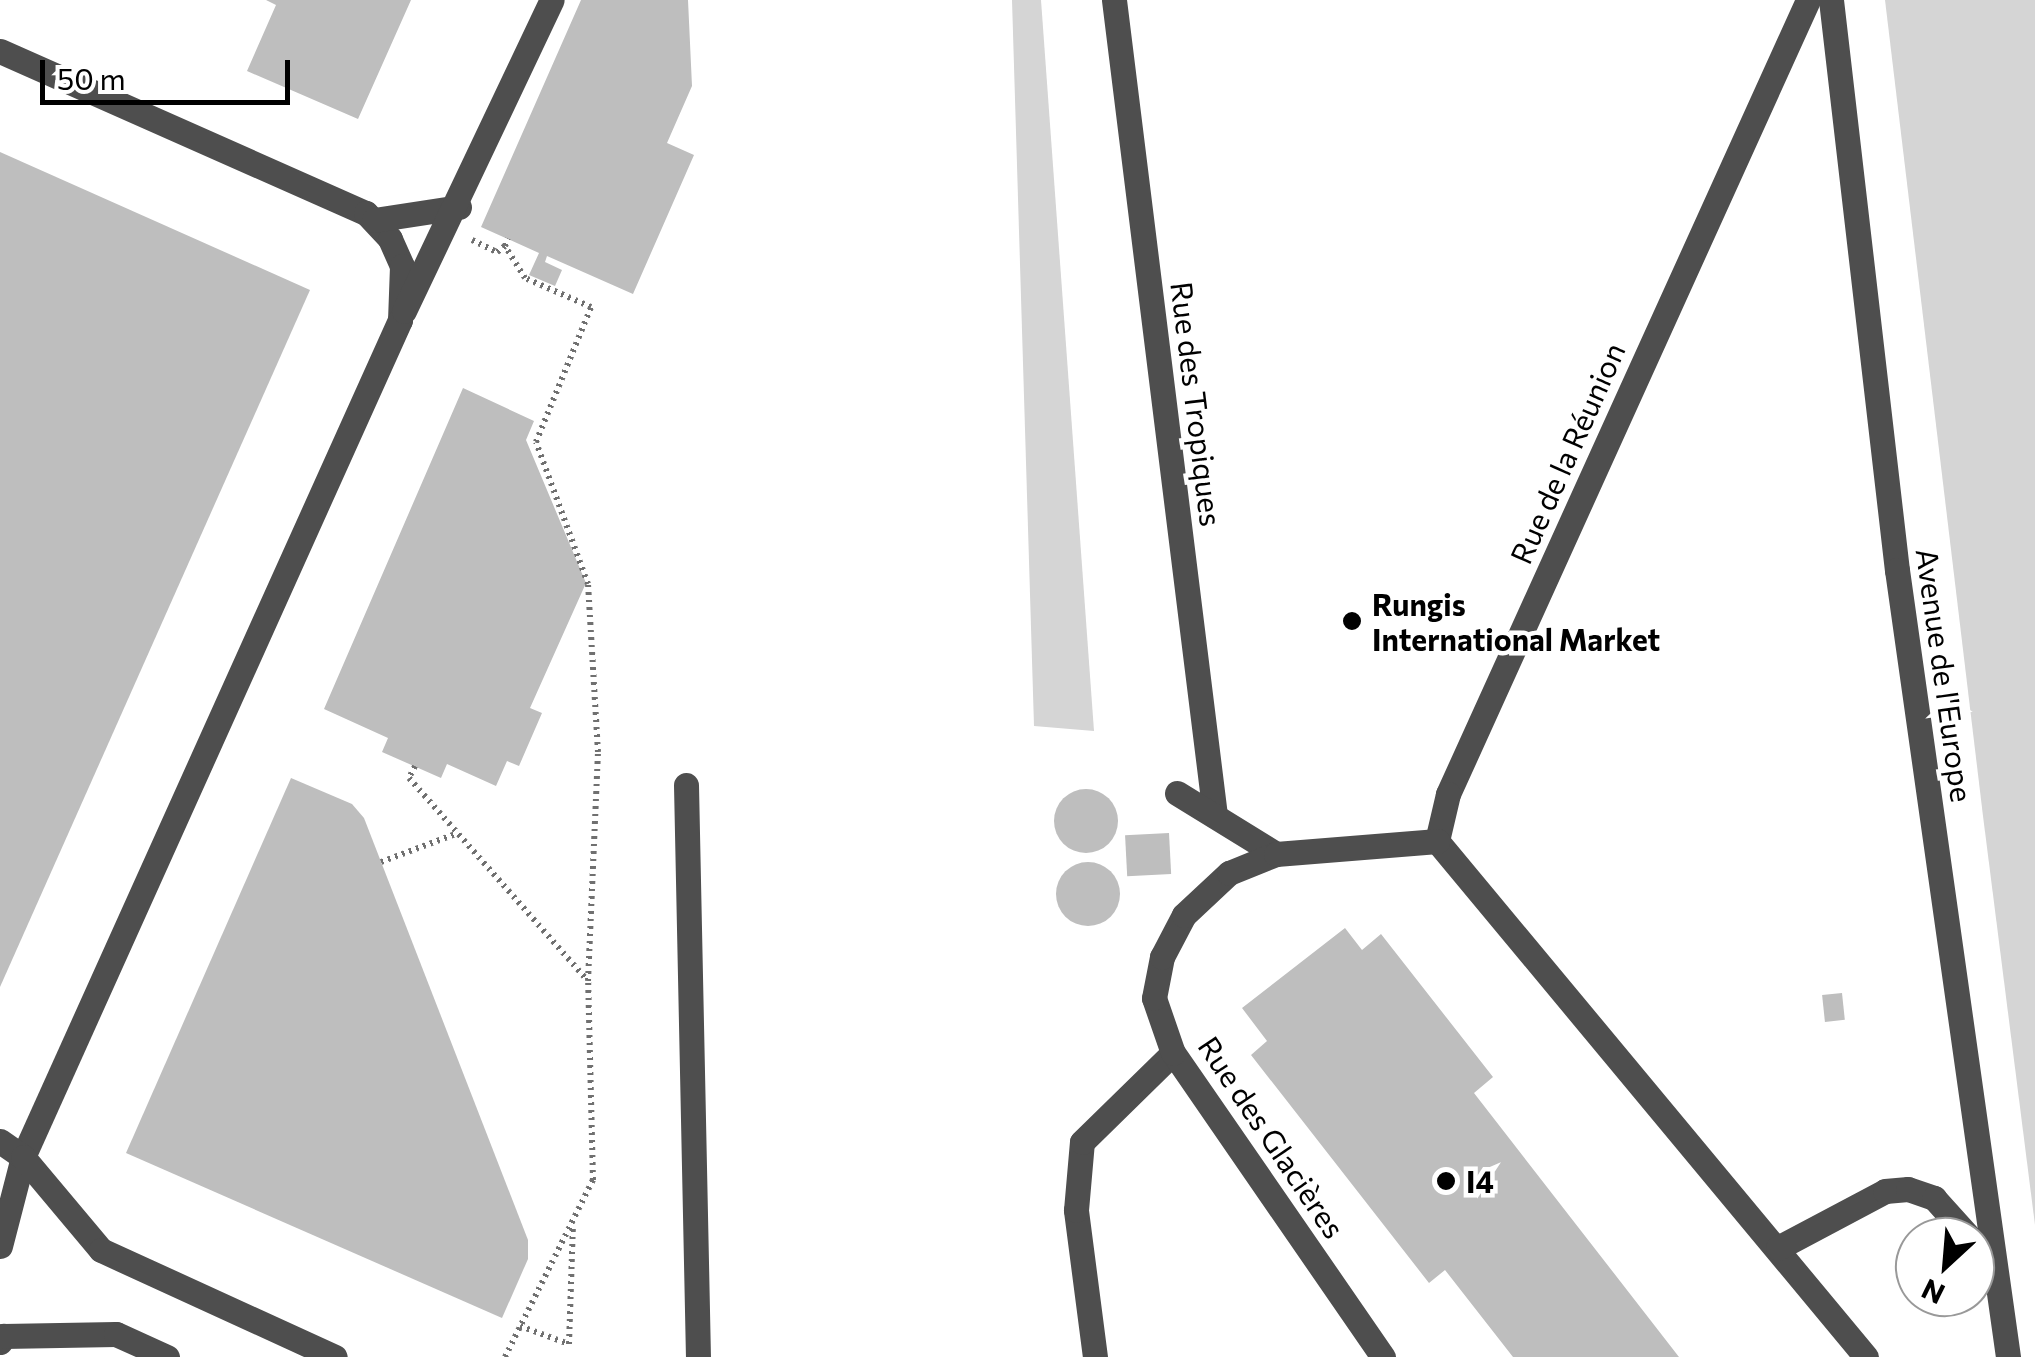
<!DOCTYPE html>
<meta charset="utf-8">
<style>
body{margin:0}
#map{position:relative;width:2035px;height:1357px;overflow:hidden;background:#fff;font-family:Commissioner,sans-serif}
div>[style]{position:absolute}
.green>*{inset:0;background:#d5d5d5}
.building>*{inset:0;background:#bebebe;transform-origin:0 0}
.round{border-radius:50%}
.path>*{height:6px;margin-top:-3px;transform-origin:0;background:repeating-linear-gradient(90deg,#707070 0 2.5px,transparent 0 7.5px)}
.minor>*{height:25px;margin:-12.5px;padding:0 12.5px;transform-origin:12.5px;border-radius:12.5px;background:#4e4e4e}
.dots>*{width:28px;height:28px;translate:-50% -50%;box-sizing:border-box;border:5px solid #fff;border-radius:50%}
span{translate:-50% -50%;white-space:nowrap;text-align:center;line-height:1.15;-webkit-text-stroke:9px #fff;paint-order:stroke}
.street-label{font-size:30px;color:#000}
.poi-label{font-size:30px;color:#000;font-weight:700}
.left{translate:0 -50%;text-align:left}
.north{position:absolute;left:1895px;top:1217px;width:100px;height:100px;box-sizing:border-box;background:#fff;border:2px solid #999;border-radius:50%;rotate:206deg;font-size:28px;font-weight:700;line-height:40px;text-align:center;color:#000}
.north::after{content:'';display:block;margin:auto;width:35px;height:45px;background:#000;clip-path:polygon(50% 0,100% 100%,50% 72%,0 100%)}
.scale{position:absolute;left:40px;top:60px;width:250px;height:45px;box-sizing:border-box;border:5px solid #000;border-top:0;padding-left:12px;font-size:30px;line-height:35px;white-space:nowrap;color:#000;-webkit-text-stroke:8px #fff;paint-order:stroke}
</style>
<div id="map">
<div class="green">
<div style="clip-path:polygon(1012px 0,1041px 0,1094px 731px,1034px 726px)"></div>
<div style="clip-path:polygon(1885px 0,2035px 0,2035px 1225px,1983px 816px)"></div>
</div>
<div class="building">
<div style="clip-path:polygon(266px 0,411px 0,358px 119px,247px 71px,276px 5px)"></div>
<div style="clip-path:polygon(581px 0,688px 0,692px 86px,667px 143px,694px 155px,633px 294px,547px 256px,545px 262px,562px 270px,555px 286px,529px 275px,539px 253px,481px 227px)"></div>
<div style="clip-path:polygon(0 152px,310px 290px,0 987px)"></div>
<div style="clip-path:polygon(463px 388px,534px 421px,526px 440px,586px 583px,530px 708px,542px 713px,519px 766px,507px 761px,496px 786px,447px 764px,441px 778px,382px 752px,388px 738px,324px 709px)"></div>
<div style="clip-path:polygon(291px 778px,352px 804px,364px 818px,528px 1240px,528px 1259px,502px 1318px,126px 1153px)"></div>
<div class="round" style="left:1054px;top:789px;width:64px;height:64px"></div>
<div style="left:1169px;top:833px;width:41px;height:44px;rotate:87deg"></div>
<div class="round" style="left:1056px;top:862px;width:64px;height:64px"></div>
<div style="clip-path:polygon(1345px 928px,1362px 950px,1381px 934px,1493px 1077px,1474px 1093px,1679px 1357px,1513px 1357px,1445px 1270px,1429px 1283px,1251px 1055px,1267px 1041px,1242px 1008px)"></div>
<div style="left:1842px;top:993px;width:27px;height:20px;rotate:84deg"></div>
</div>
<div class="path">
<div style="left:472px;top:240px;width:28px;rotate:26deg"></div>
<div style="left:497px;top:252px;width:10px;rotate:-37deg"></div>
<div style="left:415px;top:766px;width:13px;rotate:117deg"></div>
<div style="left:409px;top:778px;width:269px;rotate:48.6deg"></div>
<div style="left:381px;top:862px;width:82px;rotate:-20.6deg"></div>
<div style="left:520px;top:1326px;width:52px;rotate:20.2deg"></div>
<div style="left:569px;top:1344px;width:119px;rotate:-88.1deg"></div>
<div style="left:505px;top:1357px;width:198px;rotate:-63.6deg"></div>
<div style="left:593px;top:1180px;width:199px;rotate:-91.4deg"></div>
<div style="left:588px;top:981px;width:229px;rotate:-87.5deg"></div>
<div style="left:598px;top:752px;width:168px;rotate:-93.4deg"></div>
<div style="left:588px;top:584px;width:151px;rotate:-110.1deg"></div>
<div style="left:536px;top:442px;width:146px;rotate:-67.8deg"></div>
<div style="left:591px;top:307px;width:72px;rotate:-156.3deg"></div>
<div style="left:525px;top:278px;width:38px;rotate:-122deg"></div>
<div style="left:505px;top:246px;width:8px;rotate:-67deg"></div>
</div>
<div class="minor">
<div style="left:1114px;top:0;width:822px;rotate:82.94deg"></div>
<div style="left:1808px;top:0;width:872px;rotate:114.39deg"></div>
<div style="left:1448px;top:794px;width:48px;rotate:103.2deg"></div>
<div style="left:1437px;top:841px;width:671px;rotate:50.26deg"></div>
<div style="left:1831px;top:0;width:574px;rotate:83.4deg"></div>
<div style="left:1897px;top:570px;width:795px;rotate:81.97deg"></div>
<div style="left:0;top:51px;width:400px;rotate:23.9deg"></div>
<div style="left:366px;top:213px;width:35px;rotate:47deg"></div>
<div style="left:390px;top:239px;width:30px;rotate:66deg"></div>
<div style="left:402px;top:266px;width:54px;rotate:92.1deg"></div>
<div style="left:400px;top:320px;width:918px;rotate:114.25deg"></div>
<div style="left:23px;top:1157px;width:92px;rotate:104.5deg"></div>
<div style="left:374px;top:220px;width:86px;rotate:-8.7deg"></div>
<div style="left:404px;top:311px;width:344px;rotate:-64.6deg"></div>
<div style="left:686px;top:785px;width:572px;rotate:88.8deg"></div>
<div style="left:1177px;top:793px;width:116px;rotate:31.6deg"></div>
<div style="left:0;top:1141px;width:28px;rotate:35deg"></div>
<div style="left:23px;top:1157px;width:121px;rotate:50deg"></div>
<div style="left:101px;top:1250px;width:257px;rotate:24.6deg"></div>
<div style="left:1778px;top:1248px;width:121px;rotate:-28deg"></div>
<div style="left:1885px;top:1191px;width:23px;rotate:-5deg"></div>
<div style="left:1908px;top:1189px;width:28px;rotate:19deg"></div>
<div style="left:1934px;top:1198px;width:52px;rotate:48.1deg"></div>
<div style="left:0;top:1342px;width:7px;rotate:-63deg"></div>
<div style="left:3px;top:1336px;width:113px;rotate:-1deg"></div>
<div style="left:116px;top:1334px;width:56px;rotate:24.3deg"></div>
<div style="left:1095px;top:1357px;width:148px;rotate:-97.4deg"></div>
<div style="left:1076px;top:1210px;width:68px;rotate:-85deg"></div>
<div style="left:1082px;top:1142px;width:127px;rotate:-44.4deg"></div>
<div style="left:1383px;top:1357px;width:369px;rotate:-124.6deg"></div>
<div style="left:1173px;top:1053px;width:58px;rotate:-109.1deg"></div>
<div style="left:1154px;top:998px;width:42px;rotate:-79deg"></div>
<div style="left:1162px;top:957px;width:47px;rotate:-62.4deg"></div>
<div style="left:1184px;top:915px;width:62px;rotate:-43deg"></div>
<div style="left:1229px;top:873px;width:51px;rotate:-22deg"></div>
<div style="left:1276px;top:854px;width:162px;rotate:-4.6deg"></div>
</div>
<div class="dots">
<div style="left:1352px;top:621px;background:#000"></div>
<div style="left:1446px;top:1181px;background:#000"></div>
</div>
<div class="street-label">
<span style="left:1197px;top:404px;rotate:83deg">Rue des Tropiques</span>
<span style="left:1567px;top:453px;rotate:-66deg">Rue de la Réunion</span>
<span style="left:1945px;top:675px;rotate:82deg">Avenue de l'Europe</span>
<span style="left:1272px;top:1137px;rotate:56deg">Rue des Glacières</span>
</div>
<div class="poi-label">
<span class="left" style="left:1372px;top:621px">Rungis<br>International Market</span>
<span class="left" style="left:1466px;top:1181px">I4</span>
</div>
<div class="north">N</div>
<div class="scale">50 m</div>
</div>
